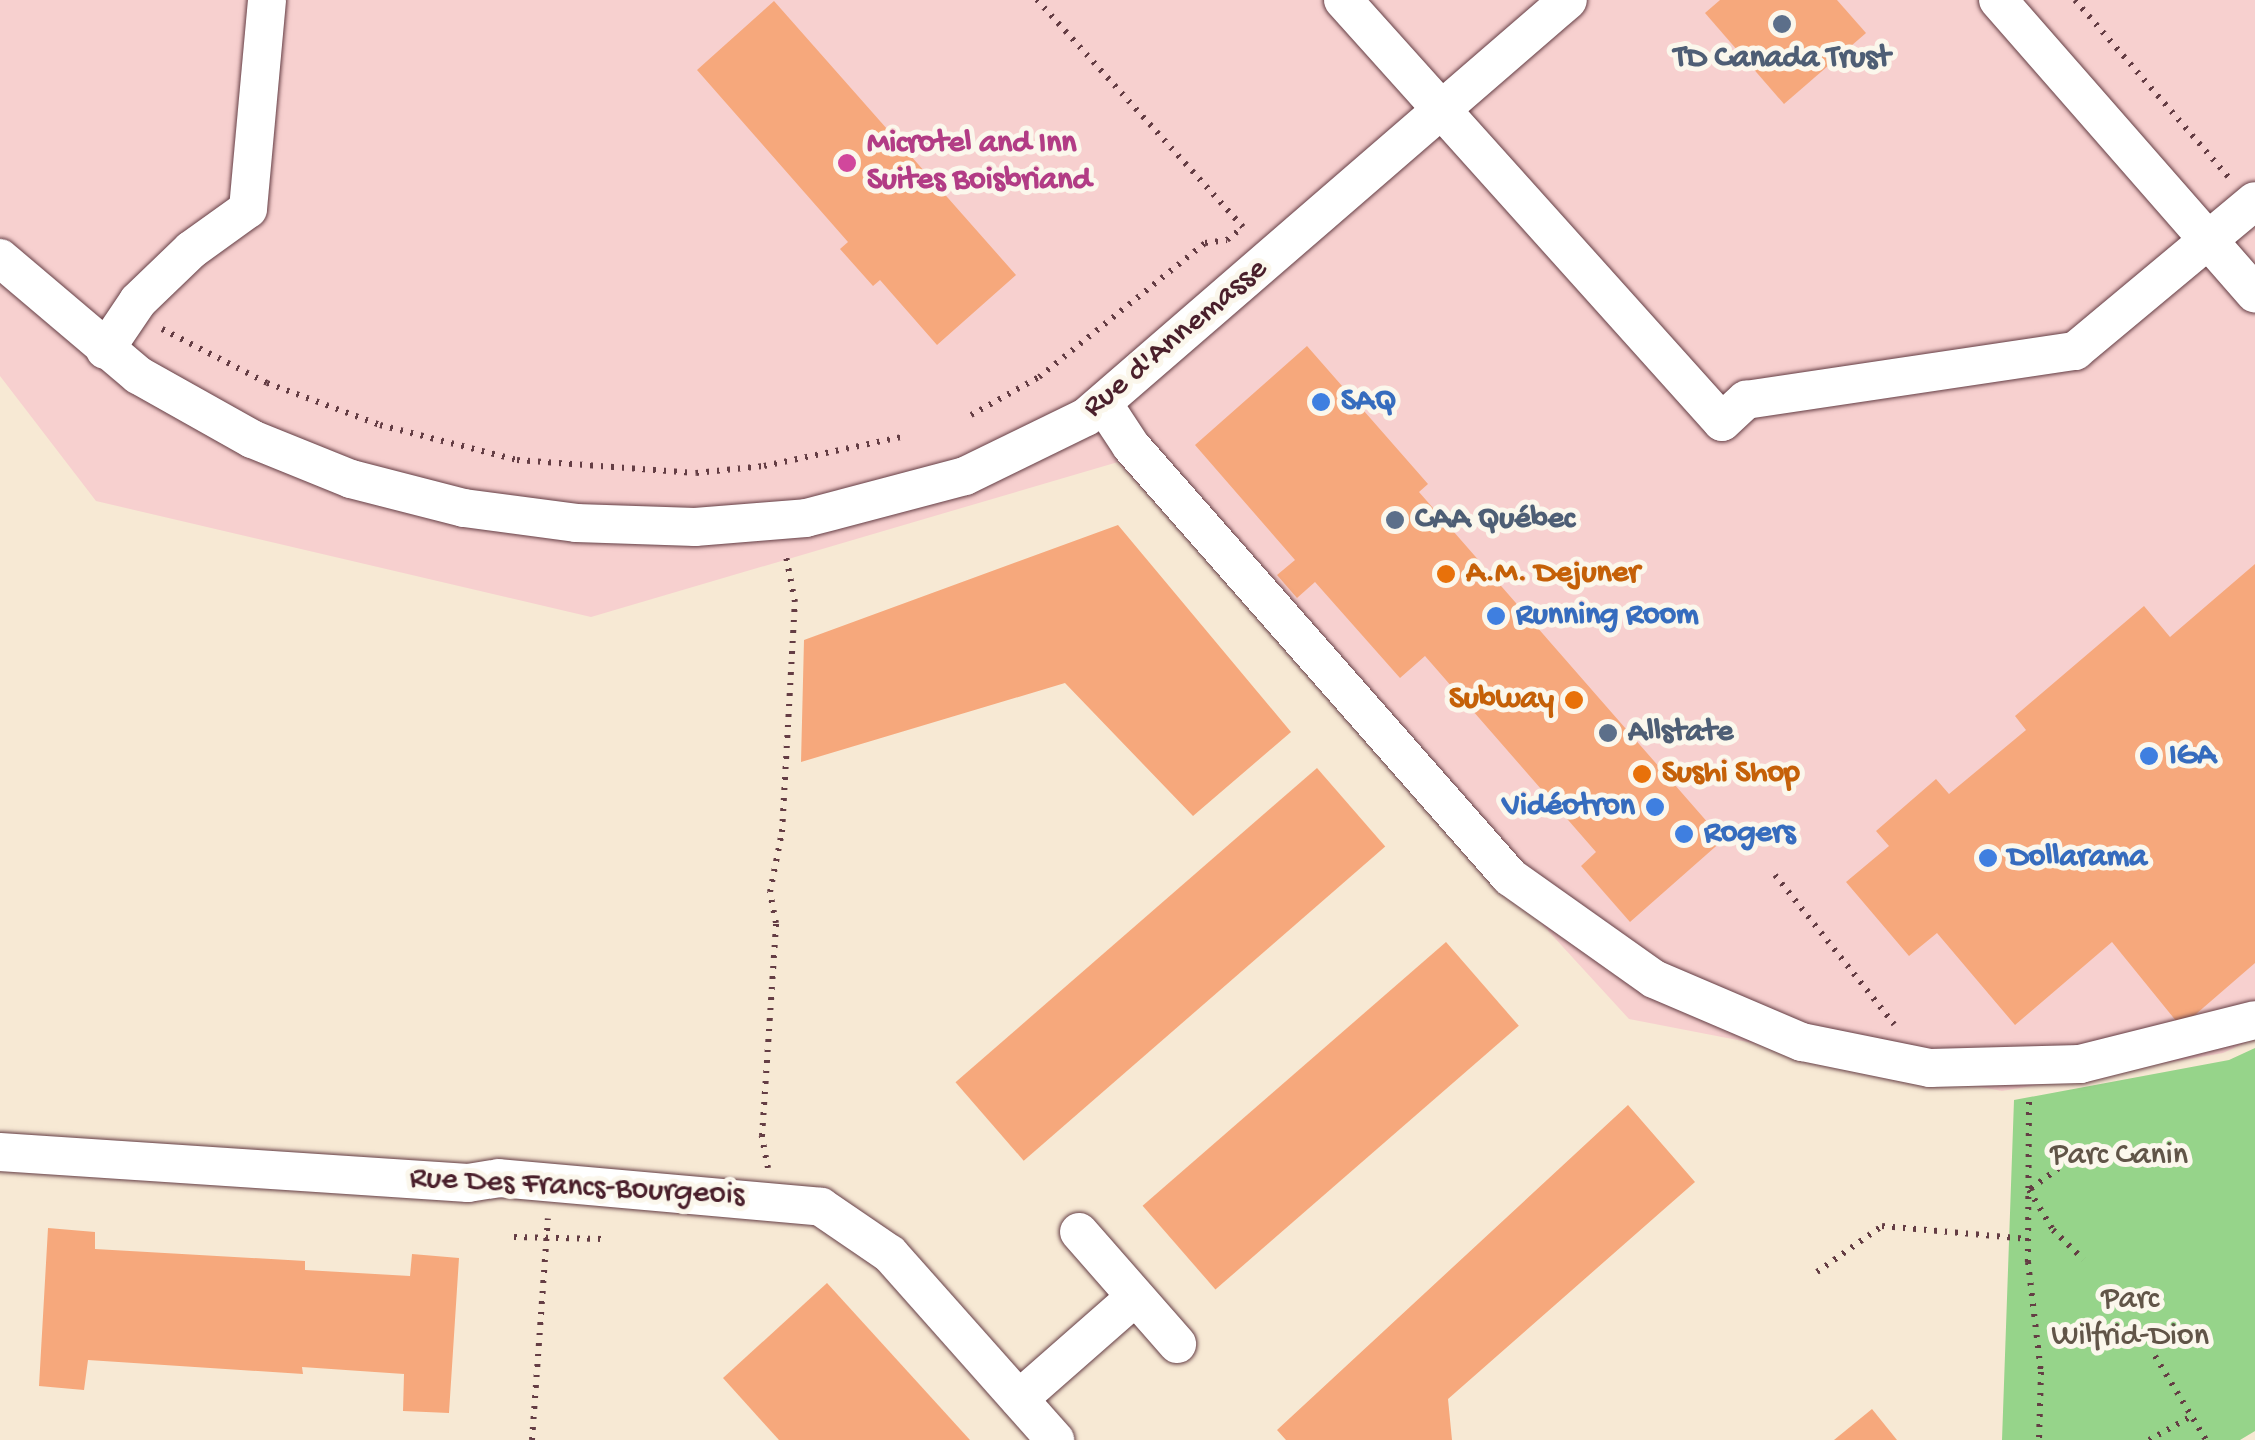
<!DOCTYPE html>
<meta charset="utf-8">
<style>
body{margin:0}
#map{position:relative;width:2255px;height:1440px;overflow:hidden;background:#f7e9d4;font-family:"Gochi Hand",sans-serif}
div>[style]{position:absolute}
.built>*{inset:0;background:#f7d0cf}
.green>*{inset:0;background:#96d48a}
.building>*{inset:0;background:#f6a87c;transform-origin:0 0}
.path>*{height:6px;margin-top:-3px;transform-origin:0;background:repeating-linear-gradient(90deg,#643d44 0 2.5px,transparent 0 10.5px)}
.roads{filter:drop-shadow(0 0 2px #643d44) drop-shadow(0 0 2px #643d44)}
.minor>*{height:38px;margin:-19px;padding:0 19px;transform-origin:19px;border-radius:19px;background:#fff}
.dots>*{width:28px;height:28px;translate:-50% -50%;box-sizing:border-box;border:5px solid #fbf7ec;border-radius:50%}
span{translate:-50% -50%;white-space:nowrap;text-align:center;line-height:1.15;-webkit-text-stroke:10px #fbf7ec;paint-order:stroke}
.service-label{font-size:32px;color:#4e5e75;font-weight:700}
.left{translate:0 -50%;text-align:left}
.hotel-label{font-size:32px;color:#b23c85;font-weight:700}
.street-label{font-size:32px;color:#4a1f2b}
.shop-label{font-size:32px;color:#366cbe;font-weight:700}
.right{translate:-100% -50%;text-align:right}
.food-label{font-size:32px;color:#c56008;font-weight:700}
.park-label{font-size:32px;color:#615548}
</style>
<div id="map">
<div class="built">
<div style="clip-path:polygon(0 0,2255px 0,2255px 1038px,2223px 1053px,2002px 1091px,1629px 1019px,1118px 462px,591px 617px,96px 501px,0 376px)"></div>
</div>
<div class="green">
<div style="clip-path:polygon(2255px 1048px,2255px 1431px,2240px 1440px,2002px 1440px,2014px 1100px,2229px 1060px)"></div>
</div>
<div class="building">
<div style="clip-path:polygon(1720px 0,1837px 0,1866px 33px,1784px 104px,1705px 13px)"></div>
<div style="clip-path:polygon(774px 1px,1016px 275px,937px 345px,880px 280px,873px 286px,840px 249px,848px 242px,697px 70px)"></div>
<div style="clip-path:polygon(1307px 346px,1428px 484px,1419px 492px,1723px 840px,1630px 922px,1581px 866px,1596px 852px,1425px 656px,1400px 678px,1315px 582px,1297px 598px,1277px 575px,1295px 560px,1195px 445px)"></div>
<div style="clip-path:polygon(1118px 525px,1291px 732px,1193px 816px,1065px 683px,801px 762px,804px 640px)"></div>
<div style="clip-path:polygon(2255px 564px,2255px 963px,2181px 1027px,2112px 942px,2015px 1025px,1937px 933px,1909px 956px,1846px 882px,1889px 846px,1876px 831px,1936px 779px,1949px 794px,2026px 730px,2015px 716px,2144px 606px,2170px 637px)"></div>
<div style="left:1317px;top:768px;width:104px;height:479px;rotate:49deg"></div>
<div style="left:1446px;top:942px;width:111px;height:402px;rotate:49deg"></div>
<div style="clip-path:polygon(1628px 1105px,1695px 1182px,1448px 1399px,1452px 1440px,1286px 1440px,1277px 1430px)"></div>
<div style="clip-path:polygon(48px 1228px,95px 1232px,95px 1249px,305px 1261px,305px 1270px,410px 1276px,412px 1254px,459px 1258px,449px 1413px,403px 1411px,404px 1374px,302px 1367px,303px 1374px,88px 1360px,84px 1390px,39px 1386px)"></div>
<div style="clip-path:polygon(827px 1283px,970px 1440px,779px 1440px,723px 1378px)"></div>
<div style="clip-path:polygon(1872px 1409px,1897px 1440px,1834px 1440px)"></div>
</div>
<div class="path">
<div style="left:2075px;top:0;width:237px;rotate:49.1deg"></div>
<div style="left:162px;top:329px;width:118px;rotate:27.2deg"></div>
<div style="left:267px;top:383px;width:121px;rotate:20.4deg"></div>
<div style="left:380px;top:425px;width:141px;rotate:14.3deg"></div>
<div style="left:517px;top:460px;width:179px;rotate:4.2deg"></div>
<div style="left:696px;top:473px;width:68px;rotate:-5.9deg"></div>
<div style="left:764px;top:466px;width:141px;rotate:-11.9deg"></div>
<div style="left:971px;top:415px;width:78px;rotate:-29.2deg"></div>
<div style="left:1039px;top:377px;width:213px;rotate:-38.9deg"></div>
<div style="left:1205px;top:243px;width:22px;rotate:-8deg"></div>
<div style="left:1227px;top:240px;width:21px;rotate:-39deg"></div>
<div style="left:1243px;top:227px;width:307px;rotate:-132.2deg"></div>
<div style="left:1775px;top:875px;width:191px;rotate:51.4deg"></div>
<div style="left:2029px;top:1102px;width:160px;rotate:90.4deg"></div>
<div style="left:2028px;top:1262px;width:111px;rotate:83.3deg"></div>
<div style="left:2041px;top:1372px;width:68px;rotate:91.7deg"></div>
<div style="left:2067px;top:1162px;width:47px;rotate:143.6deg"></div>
<div style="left:2029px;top:1190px;width:47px;rotate:59deg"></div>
<div style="left:2053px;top:1230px;width:42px;rotate:44deg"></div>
<div style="left:768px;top:1168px;width:33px;rotate:-101deg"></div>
<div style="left:762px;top:1136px;width:213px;rotate:-86.2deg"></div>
<div style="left:776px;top:923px;width:32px;rotate:-101deg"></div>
<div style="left:770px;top:892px;width:61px;rotate:-78.7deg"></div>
<div style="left:782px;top:832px;width:230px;rotate:-86.8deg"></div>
<div style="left:795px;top:602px;width:47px;rotate:-101.1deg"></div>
<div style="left:514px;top:1237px;width:89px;rotate:1.3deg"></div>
<div style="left:1817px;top:1272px;width:80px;rotate:-35.3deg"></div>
<div style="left:1882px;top:1226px;width:147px;rotate:5.1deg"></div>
<div style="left:2155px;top:1356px;width:98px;rotate:58.7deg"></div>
<div style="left:532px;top:1440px;width:222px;rotate:-85.9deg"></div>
<div style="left:2149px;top:1440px;width:47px;rotate:-29.3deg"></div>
</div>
<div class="roads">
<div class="minor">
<div style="left:1343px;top:0;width:567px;rotate:48.07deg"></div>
<div style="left:1722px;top:422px;width:33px;rotate:-43deg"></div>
<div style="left:1746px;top:400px;width:333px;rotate:-8.5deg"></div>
<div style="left:2075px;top:351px;width:234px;rotate:-39.8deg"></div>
<div style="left:1998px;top:0;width:390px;rotate:48.8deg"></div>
<div style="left:0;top:258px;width:181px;rotate:40.3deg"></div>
<div style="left:138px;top:375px;width:131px;rotate:29.3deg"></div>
<div style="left:252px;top:439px;width:107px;rotate:22deg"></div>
<div style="left:351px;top:479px;width:117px;rotate:14.4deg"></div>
<div style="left:464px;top:508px;width:113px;rotate:7.6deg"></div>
<div style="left:576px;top:523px;width:119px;rotate:1.9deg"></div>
<div style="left:695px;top:527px;width:111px;rotate:-4.6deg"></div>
<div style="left:806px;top:518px;width:164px;rotate:-14.8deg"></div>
<div style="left:965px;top:476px;width:135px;rotate:-26deg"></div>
<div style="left:1086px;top:417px;width:637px;rotate:-40.86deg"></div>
<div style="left:105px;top:350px;width:59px;rotate:-56deg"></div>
<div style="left:138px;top:301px;width:74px;rotate:-43.9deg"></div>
<div style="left:191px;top:250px;width:70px;rotate:-35.7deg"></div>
<div style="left:248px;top:209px;width:210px;rotate:-84.8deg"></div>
<div style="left:1104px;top:405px;width:49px;rotate:56.6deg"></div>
<div style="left:1131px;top:446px;width:574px;rotate:48.67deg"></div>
<div style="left:1510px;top:877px;width:176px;rotate:35.3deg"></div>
<div style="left:1654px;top:979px;width:161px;rotate:23.1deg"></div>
<div style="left:1802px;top:1042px;width:131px;rotate:11.5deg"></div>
<div style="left:1930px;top:1068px;width:150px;rotate:-1.5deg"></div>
<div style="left:2080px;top:1064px;width:180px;rotate:-14.1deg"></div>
<div style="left:0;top:1152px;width:469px;rotate:3.8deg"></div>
<div style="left:468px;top:1183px;width:31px;rotate:-9deg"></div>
<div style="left:499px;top:1178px;width:323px;rotate:5.1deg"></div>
<div style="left:821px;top:1207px;width:83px;rotate:34.3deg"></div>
<div style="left:890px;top:1254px;width:249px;rotate:48.4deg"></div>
<div style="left:1079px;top:1232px;width:149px;rotate:48.8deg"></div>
<div style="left:1019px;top:1399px;width:152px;rotate:-41.3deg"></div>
</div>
</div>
<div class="dots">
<div style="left:1782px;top:24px;background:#5c6f8a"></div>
<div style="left:847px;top:163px;background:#d1479c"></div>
<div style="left:1321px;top:402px;background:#3f7fe0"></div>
<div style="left:1395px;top:520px;background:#5c6f8a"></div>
<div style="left:1446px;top:574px;background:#e8710a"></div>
<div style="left:1496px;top:616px;background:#3f7fe0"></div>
<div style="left:1574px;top:700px;background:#e8710a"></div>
<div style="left:1608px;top:733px;background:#5c6f8a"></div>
<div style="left:2149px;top:756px;background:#3f7fe0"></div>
<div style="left:1642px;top:774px;background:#e8710a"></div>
<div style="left:1655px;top:807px;background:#3f7fe0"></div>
<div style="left:1684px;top:834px;background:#3f7fe0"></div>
<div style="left:1988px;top:858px;background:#3f7fe0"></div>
</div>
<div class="service-label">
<span style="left:1782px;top:59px">TD Canada Trust</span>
<span class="left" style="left:1415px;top:520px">CAA Québec</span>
<span class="left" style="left:1628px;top:733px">Allstate</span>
</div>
<div class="hotel-label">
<span class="left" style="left:867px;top:163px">Microtel and Inn<br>Suites Boisbriand</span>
</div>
<div class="street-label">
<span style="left:1176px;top:339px;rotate:-40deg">Rue d'Annemasse</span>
<span style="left:577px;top:1188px;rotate:3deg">Rue Des Francs-Bourgeois</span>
</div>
<div class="shop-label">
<span class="left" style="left:1341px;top:402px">SAQ</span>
<span class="left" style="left:1516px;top:616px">Running Room</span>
<span class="left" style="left:2169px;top:756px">IGA</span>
<span class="right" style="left:1635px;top:807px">Vidéotron</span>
<span class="left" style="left:1704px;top:834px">Rogers</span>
<span class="left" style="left:2008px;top:858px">Dollarama</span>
</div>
<div class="food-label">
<span class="left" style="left:1466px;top:574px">A.M. Dejuner</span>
<span class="right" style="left:1554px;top:700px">Subway</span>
<span class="left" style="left:1662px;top:774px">Sushi Shop</span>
</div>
<div class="park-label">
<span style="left:2119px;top:1156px">Parc Canin</span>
<span style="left:2130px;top:1319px">Parc<br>Wilfrid-Dion</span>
</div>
</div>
